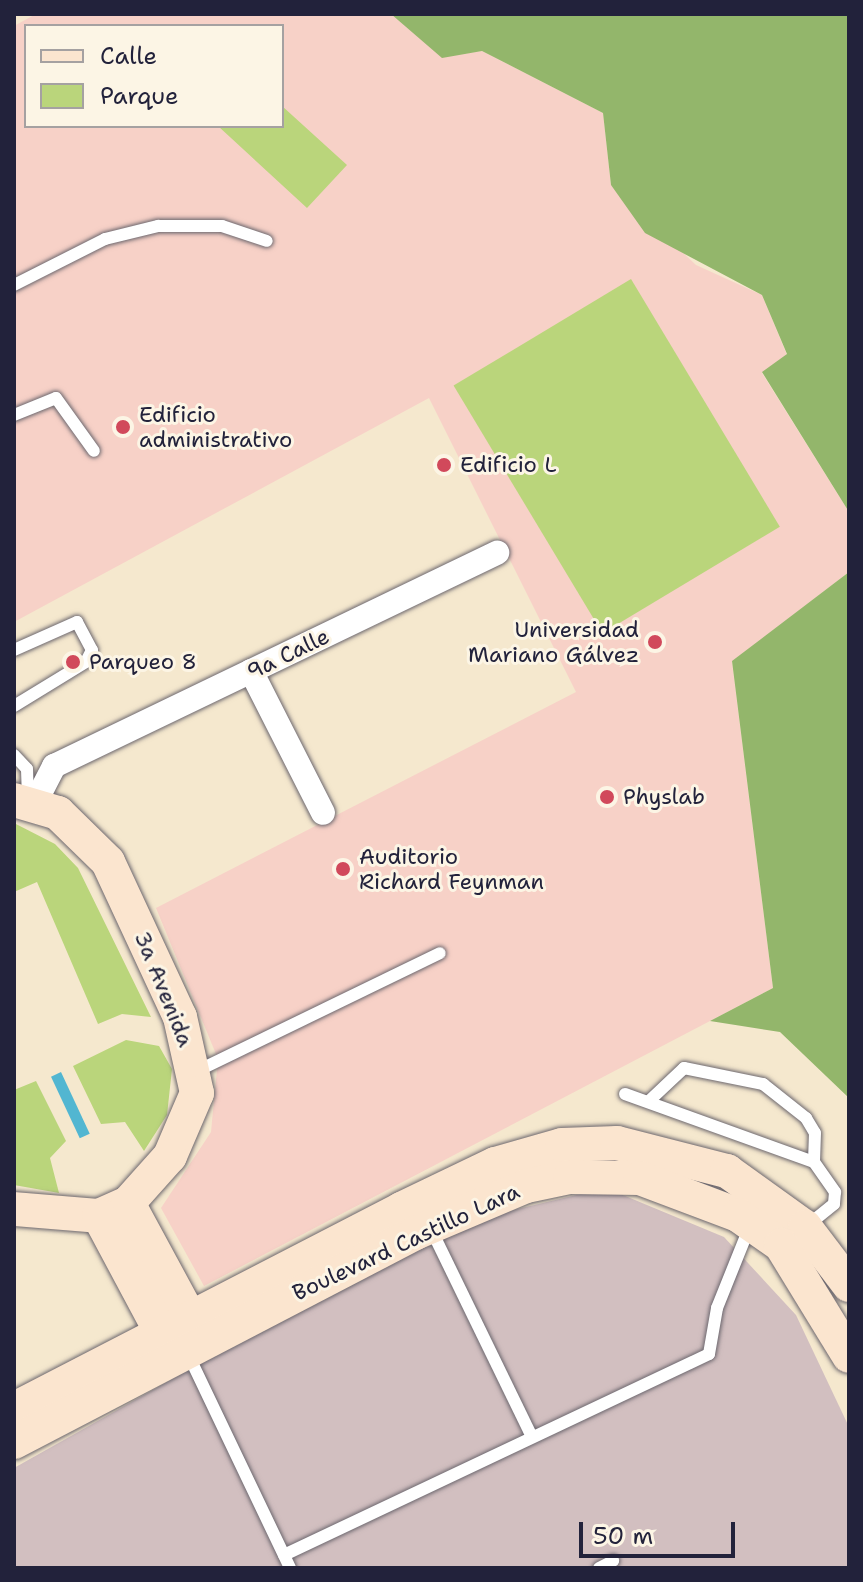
<!DOCTYPE html>
<meta charset="utf-8">
<style>
body{margin:0}
#map{position:relative;width:863px;height:1582px;overflow:hidden;background:#f5e8ce;font-family:"Shantell Sans",sans-serif}
div>[style]{position:absolute}
.built>*{inset:0;background:#f7d1c7}
.industrial>*{inset:0;background:#d2bfc0}
.green>*{inset:0;background:#bad57b;transform-origin:0 0}
.forest>*{inset:0;background:#93b66b}
.water>*{inset:0;background:#52b6d1;transform-origin:0 0}
.roads{filter:drop-shadow(0 0 2px #6c676e) drop-shadow(0 0 2px #6c676e)}
.lane>*{height:12px;margin:-6px;padding:0 6px;transform-origin:6px;border-radius:6px;background:#fff}
.street>*{height:24px;margin:-12px;padding:0 12px;transform-origin:12px;border-radius:12px;background:#fff}
.secondary>*{height:34px;margin:-17px;padding:0 17px;transform-origin:17px;border-radius:17px;background:#fbe5cf}
.dots>*{width:22px;height:22px;translate:-50% -50%;box-sizing:border-box;border:4px solid #fcf5e5;border-radius:50%}
span{translate:-50% -50%;white-space:nowrap;text-align:center;line-height:1.15;-webkit-text-stroke:6px #fcf5e5;paint-order:stroke}
.poi-label{font-size:22px;color:#22223b}
.left{translate:0 -50%;text-align:left}
.right{translate:-100% -50%;text-align:right}
.street-label{font-size:22px;color:#22223b}
.frame{position:absolute;inset:0;border:16px solid #22223b;pointer-events:none}
.legend{position:absolute;left:24px;top:24px;width:260px;height:104px;box-sizing:border-box;background:#fcf5e5;border:2px solid #a5a1a1;margin:0;padding:10px 14px;list-style:none;font-size:24px;color:#22223b}
.legend li{display:flex;align-items:center;gap:16px;height:40px}
.legend b{width:40px;border:2px solid #a5a1a1}
.scale{position:absolute;left:579px;top:1522px;width:156px;height:36px;box-sizing:border-box;border:4px solid #22223b;border-top:0;padding-left:10px;font-size:24px;line-height:28px;white-space:nowrap;color:#22223b;-webkit-text-stroke:6px #fcf5e5;paint-order:stroke}
</style>
<div id="map">
<div class="built">
<div style="clip-path:polygon(evenodd,36px 14px,391px 14px,442px 57px,482px 51px,603px 113px,611px 185px,696px 265px,762px 295px,787px 355px,762px 373px,849px 512px,849px 572px,732px 662px,773px 988px,204px 1286px,161px 1208px,211px 1132px,218px 1059px,156px 908px,576px 692px,429px 398px,14px 622px,14px 26px,36px 14px,26px 26px,282px 26px,282px 126px,26px 126px,26px 26px)"></div>
</div>
<div class="industrial">
<div style="clip-path:polygon(606px 1188px,724px 1237px,796px 1315px,849px 1427px,849px 1568px,14px 1568px,14px 1468px,290px 1313px,484px 1217px)"></div>
</div>
<div class="green">
<div style="clip-path:polygon(282px 106px,347px 165px,307px 208px,218px 126px,282px 126px)"></div>
<div style="left:631px;top:279px;width:289px;height:207px;rotate:59deg"></div>
<div style="clip-path:polygon(14px 823px,55px 844px,78px 868px,151px 1017px,122px 1014px,98px 1024px,37px 882px,14px 892px)"></div>
<div style="clip-path:polygon(126px 1040px,159px 1046px,172px 1069px,167px 1115px,144px 1151px,125px 1122px,101px 1124px,73px 1066px)"></div>
<div style="clip-path:polygon(36px 1081px,66px 1141px,50px 1158px,59px 1193px,14px 1185px,14px 1090px)"></div>
</div>
<div class="forest">
<div style="clip-path:polygon(391px 14px,849px 14px,849px 512px,762px 372px,787px 354px,762px 295px,645px 233px,611px 185px,603px 113px,482px 51px,442px 58px)"></div>
<div style="clip-path:polygon(849px 572px,849px 1098px,780px 1032px,710px 1021px,773px 988px,732px 661px)"></div>
</div>
<div class="water">
<div style="left:61px;top:1072px;width:68px;height:11px;rotate:65deg"></div>
</div>
<div class="roads">
<div class="lane">
<div style="left:14px;top:285px;width:102px;rotate:-26.8deg"></div>
<div style="left:105px;top:239px;width:55px;rotate:-13.8deg"></div>
<div style="left:158px;top:226px;width:64px"></div>
<div style="left:222px;top:226px;width:47px;rotate:18.4deg"></div>
<div style="left:14px;top:415px;width:45px;rotate:-22deg"></div>
<div style="left:56px;top:398px;width:65px;rotate:54.4deg"></div>
<div style="left:14px;top:650px;width:69px;rotate:-24deg"></div>
<div style="left:77px;top:622px;width:32px;rotate:62deg"></div>
<div style="left:92px;top:650px;width:13px;rotate:117deg"></div>
<div style="left:86px;top:662px;width:84px;rotate:148.6deg"></div>
<div style="left:14px;top:755px;width:19px;rotate:47deg"></div>
<div style="left:27px;top:769px;width:33px;rotate:88deg"></div>
<div style="left:195px;top:1072px;width:272px;rotate:-25.9deg"></div>
<div style="left:625px;top:1094px;width:201px;rotate:19.8deg"></div>
<div style="left:814px;top:1162px;width:37px;rotate:55deg"></div>
<div style="left:835px;top:1192px;width:12px;rotate:95deg"></div>
<div style="left:834px;top:1204px;width:33px;rotate:141deg"></div>
<div style="left:649px;top:1101px;width:48px;rotate:-43.3deg"></div>
<div style="left:684px;top:1068px;width:81px;rotate:11.4deg"></div>
<div style="left:763px;top:1084px;width:55px;rotate:38.3deg"></div>
<div style="left:806px;top:1118px;width:17px;rotate:59deg"></div>
<div style="left:815px;top:1133px;width:29px;rotate:92deg"></div>
<div style="left:430px;top:1227px;width:233px;rotate:64.1deg"></div>
<div style="left:188px;top:1354px;width:237px;rotate:64.5deg"></div>
<div style="left:284px;top:1555px;width:470px;rotate:-25.3deg"></div>
<div style="left:709px;top:1354px;width:47px;rotate:-80.1deg"></div>
<div style="left:717px;top:1308px;width:88px;rotate:-68.1deg"></div>
<div style="left:599px;top:1568px;width:16px;rotate:-27deg"></div>
</div>
<div class="street">
<div style="left:251px;top:671px;width:159px;rotate:63.1deg"></div>
<div style="left:35px;top:803px;width:42px;rotate:-62.8deg"></div>
<div style="left:54px;top:766px;width:492px;rotate:-25.7deg"></div>
</div>
<div class="secondary">
<div style="left:14px;top:800px;width:46px;rotate:16.5deg"></div>
<div style="left:58px;top:813px;width:70px;rotate:44.4deg"></div>
<div style="left:108px;top:862px;width:171px;rotate:65.1deg"></div>
<div style="left:180px;top:1017px;width:78px;rotate:77.4deg"></div>
<div style="left:197px;top:1093px;width:69px;rotate:113.2deg"></div>
<div style="left:170px;top:1156px;width:63px;rotate:131.8deg"></div>
<div style="left:128px;top:1203px;width:32px;rotate:156deg"></div>
<div style="left:99px;top:1216px;width:85px;rotate:-175.3deg"></div>
<div style="left:128px;top:1203px;width:153px;rotate:61.6deg"></div>
<div style="left:99px;top:1216px;width:155px;rotate:61.9deg"></div>
<div style="left:14px;top:1409px;width:436px;rotate:-27.3deg"></div>
<div style="left:401px;top:1209px;width:104px;rotate:-25.6deg"></div>
<div style="left:495px;top:1164px;width:70px;rotate:-15.8deg"></div>
<div style="left:562px;top:1145px;width:55px;rotate:-2.1deg"></div>
<div style="left:617px;top:1143px;width:114px;rotate:14.3deg"></div>
<div style="left:727px;top:1171px;width:96px;rotate:35.7deg"></div>
<div style="left:805px;top:1227px;width:73px;rotate:52.8deg"></div>
<div style="left:14px;top:1442px;width:452px;rotate:-27.5deg"></div>
<div style="left:415px;top:1233px;width:121px;rotate:-22.9deg"></div>
<div style="left:526px;top:1186px;width:45px;rotate:-11.6deg"></div>
<div style="left:570px;top:1177px;width:70px;rotate:0.8deg"></div>
<div style="left:640px;top:1178px;width:105px;rotate:20.7deg"></div>
<div style="left:738px;top:1215px;width:52px;rotate:34.9deg"></div>
<div style="left:781px;top:1245px;width:130px;rotate:58.5deg"></div>
</div>
</div>
<div class="dots">
<div style="left:123px;top:427px;background:#d1495b"></div>
<div style="left:444px;top:465px;background:#d1495b"></div>
<div style="left:655px;top:642px;background:#d1495b"></div>
<div style="left:73px;top:662px;background:#d1495b"></div>
<div style="left:607px;top:797px;background:#d1495b"></div>
<div style="left:343px;top:869px;background:#d1495b"></div>
</div>
<div class="poi-label">
<span class="left" style="left:139px;top:427px">Edificio<br>administrativo</span>
<span class="left" style="left:460px;top:465px">Edificio L</span>
<span class="right" style="left:639px;top:642px">Universidad<br>Mariano Gálvez</span>
<span class="left" style="left:89px;top:662px">Parqueo 8</span>
<span class="left" style="left:623px;top:797px">Physlab</span>
<span class="left" style="left:359px;top:869px">Auditorio<br>Richard Feynman</span>
</div>
<div class="street-label">
<span style="left:288px;top:654px;rotate:-26deg">9a Calle</span>
<span style="left:164px;top:989px;rotate:68deg">3a Avenida</span>
<span style="left:406px;top:1242px;rotate:-25deg">Boulevard Castillo Lara</span>
</div>
<div class="frame"></div>
<ul class="legend">
<li><b style="height:10px;background:#fbe5cf"></b>Calle</li>
<li><b style="height:22px;background:#bad57b"></b>Parque</li>
</ul>
<div class="scale">50 m</div>
</div>
